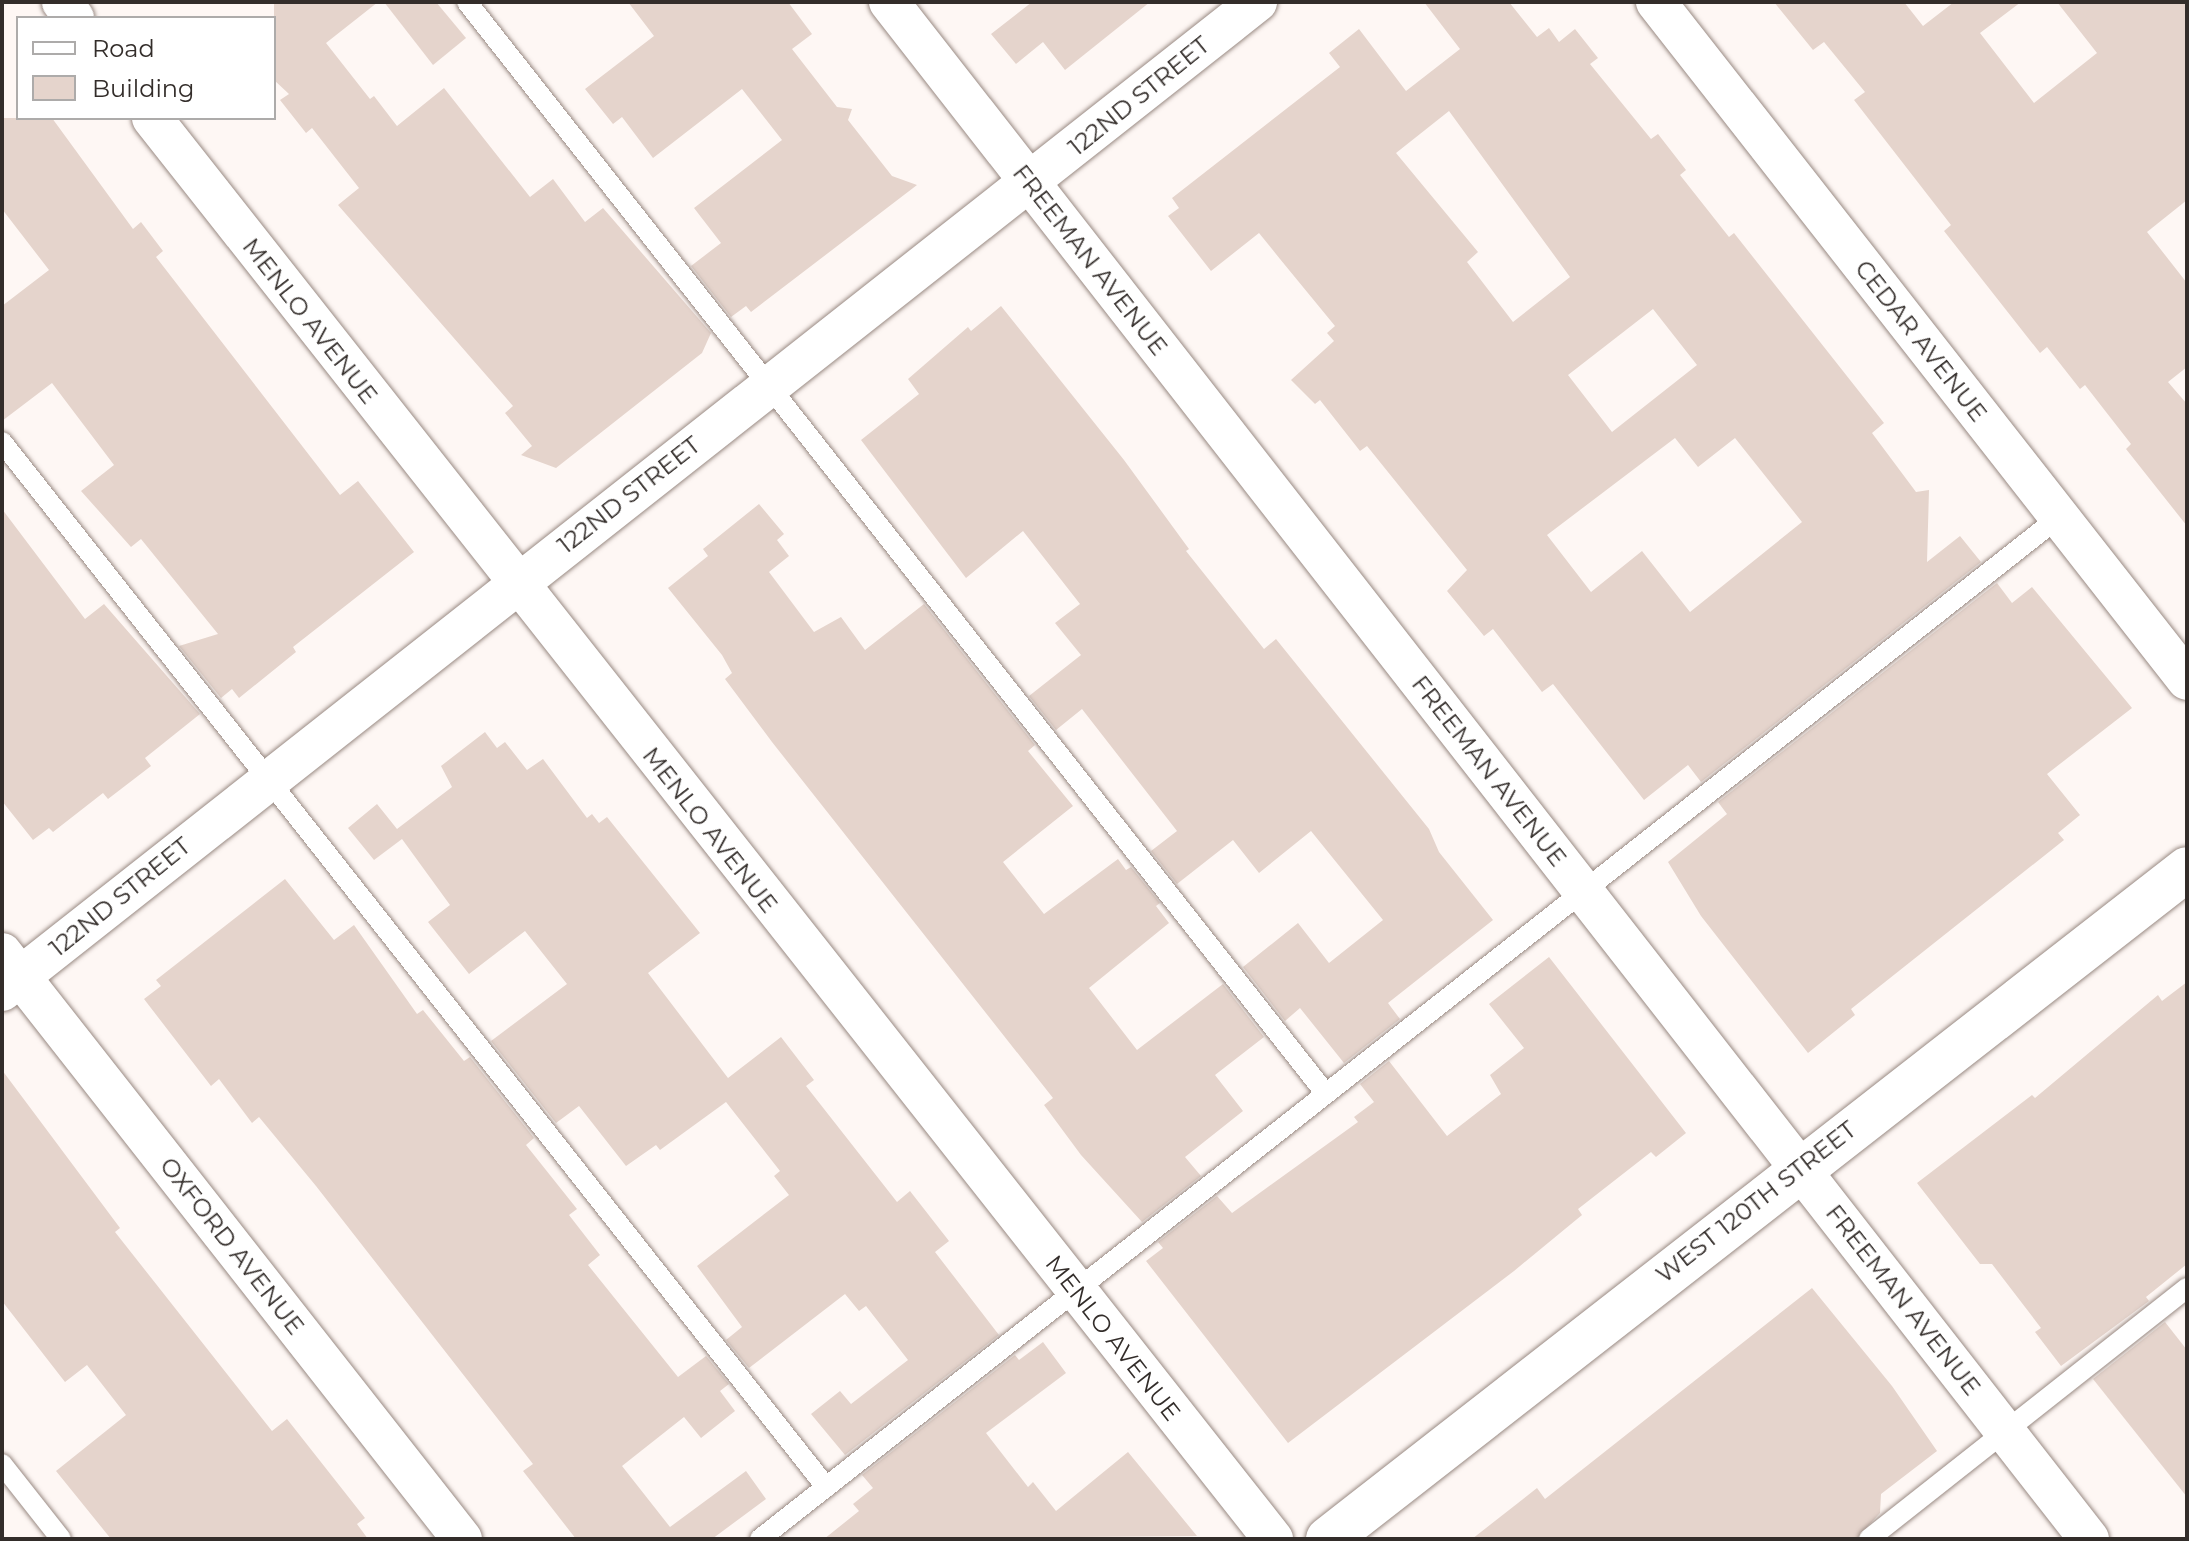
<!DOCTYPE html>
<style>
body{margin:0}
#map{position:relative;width:2189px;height:1541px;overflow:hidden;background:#fef7f4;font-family:Montserrat,sans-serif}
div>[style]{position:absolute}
.building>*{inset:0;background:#e5d4cc}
.roads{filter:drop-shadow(0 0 2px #998a83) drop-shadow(0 0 2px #998a83)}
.lane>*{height:20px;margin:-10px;padding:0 10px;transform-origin:10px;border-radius:10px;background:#fff}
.street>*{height:40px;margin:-20px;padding:0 20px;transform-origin:20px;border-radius:20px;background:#fff}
.secondary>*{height:44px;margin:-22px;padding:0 22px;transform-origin:22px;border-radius:22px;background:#fff}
span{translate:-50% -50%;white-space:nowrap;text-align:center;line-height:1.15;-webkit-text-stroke:6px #fff;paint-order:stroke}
.street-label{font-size:24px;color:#332d2a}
.frame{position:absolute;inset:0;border:4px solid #332d2a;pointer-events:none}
.legend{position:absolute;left:16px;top:16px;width:260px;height:104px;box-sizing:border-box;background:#fff;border:2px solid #adabaa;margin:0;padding:10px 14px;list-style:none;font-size:24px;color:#332d2a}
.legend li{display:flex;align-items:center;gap:16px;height:40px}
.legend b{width:40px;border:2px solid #adabaa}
</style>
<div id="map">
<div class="building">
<div style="clip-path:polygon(274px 2px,378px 2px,326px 43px,370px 99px,374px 96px,397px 126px,444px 88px,530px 197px,553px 179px,585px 222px,603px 208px,711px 333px,702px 353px,556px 468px,521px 455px,532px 446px,505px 413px,513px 406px,338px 205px,359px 188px,312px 128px,306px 133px,280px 100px,289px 94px,274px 80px)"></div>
<div style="clip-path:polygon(384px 2px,436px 2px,466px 38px,433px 65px)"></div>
<div style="clip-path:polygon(628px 2px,788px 2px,812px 34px,792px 49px,837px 107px,852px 109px,848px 120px,892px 176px,917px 185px,751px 312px,746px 306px,731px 317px,691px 266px,721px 243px,694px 208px,782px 140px,742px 89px,653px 158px,622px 117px,613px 124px,585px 89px,654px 36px)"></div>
<div style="clip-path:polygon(1032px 2px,1150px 2px,1065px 70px,1043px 42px,1016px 64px,991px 34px)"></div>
<div style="clip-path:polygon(evenodd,1424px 2px,1509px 2px,1537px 37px,1549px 28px,1559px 42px,1575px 29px,1598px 58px,1590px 64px,1651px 139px,1658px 134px,1686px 170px,1680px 175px,1729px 237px,1734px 233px,1884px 423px,1872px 433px,1916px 492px,1929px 490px,1927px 562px,1960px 536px,1981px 562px,1701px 782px,1688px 765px,1644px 800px,1553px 684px,1542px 692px,1493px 629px,1484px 636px,1447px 591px,1467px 570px,1367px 446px,1360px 451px,1320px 400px,1315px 404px,1291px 380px,1334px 341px,1327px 333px,1335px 326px,1280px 259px,1259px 233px,1211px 271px,1168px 216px,1179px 208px,1172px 198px,1340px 67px,1329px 53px,1359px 29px,1406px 91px,1460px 49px,1424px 2px,1449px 111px,1570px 277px,1513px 322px,1467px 262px,1478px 252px,1396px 153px,1449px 111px,1424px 2px,1653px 309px,1697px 365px,1612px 432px,1568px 375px,1653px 309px,1424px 2px,1675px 438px,1698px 467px,1735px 438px,1802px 522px,1690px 612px,1642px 551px,1591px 592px,1547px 535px,1675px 438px)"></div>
<div style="clip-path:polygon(1774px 2px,1904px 2px,1923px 26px,1954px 2px,2021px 2px,1980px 33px,2034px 103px,2097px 53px,2057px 2px,2187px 2px,2187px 200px,2147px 232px,2187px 283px,2187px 367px,2168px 382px,2187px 404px,2187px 526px,2126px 449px,2131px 444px,2085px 385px,2080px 389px,2047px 347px,2040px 353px,1944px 231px,1951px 225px,1854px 100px,1865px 92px,1824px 42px,1813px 50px)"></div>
<div style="clip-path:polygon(2px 118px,52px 118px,133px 229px,141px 222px,163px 251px,156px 257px,340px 495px,358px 481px,414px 552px,293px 647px,296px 652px,239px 698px,232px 689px,221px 698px,179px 646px,218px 634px,141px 539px,131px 547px,81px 491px,114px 465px,52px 383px,2px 421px,2px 306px,49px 270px,2px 209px)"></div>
<div style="clip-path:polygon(1001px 306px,1124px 460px,1189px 549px,1186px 551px,1264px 649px,1276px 639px,1429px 829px,1439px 852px,1493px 920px,1388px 1003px,1400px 1019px,1344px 1063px,1300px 1008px,1285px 1021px,1243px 967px,1298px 923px,1329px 963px,1383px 920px,1311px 831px,1259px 873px,1233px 840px,1177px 884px,1151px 851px,1177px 831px,1082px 709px,1056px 730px,1029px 696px,1081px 655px,1055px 623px,1080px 604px,1023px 531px,966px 578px,861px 440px,919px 394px,908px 379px,968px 327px,971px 331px)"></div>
<div style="clip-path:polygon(759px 504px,784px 534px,777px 540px,789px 556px,769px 572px,814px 632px,841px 617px,865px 650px,924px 604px,1035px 745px,1028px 751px,1073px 806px,1003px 862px,1044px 914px,1118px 859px,1126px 870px,1131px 867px,1160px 903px,1156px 906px,1169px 923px,1089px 988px,1137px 1050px,1223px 984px,1264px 1037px,1215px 1075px,1243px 1111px,1185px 1157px,1201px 1176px,1142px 1222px,1081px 1155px,1044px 1105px,1053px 1098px,772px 742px,725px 679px,732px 673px,722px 655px,668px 588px,708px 556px,703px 549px)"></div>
<div style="clip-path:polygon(2px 509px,85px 619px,104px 604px,200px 714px,145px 758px,151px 766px,108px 799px,103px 793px,53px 832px,49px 828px,33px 840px,2px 801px)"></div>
<div style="clip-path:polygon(1997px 583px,2012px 603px,2032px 587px,2132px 708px,2047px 774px,2080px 815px,2058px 833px,2064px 840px,1851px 1009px,1855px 1015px,1808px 1053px,1701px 916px,1668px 862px,1727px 814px,1718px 802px)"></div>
<div style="clip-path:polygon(485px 732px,497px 748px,505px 742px,527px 770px,543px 759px,587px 818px,592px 814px,599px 823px,607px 817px,700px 933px,648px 973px,728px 1078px,781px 1037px,814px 1080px,806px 1086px,897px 1202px,910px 1191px,949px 1241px,935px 1252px,999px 1335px,845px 1455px,811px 1414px,840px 1391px,851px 1404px,908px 1360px,866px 1306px,859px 1311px,845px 1294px,749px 1368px,726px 1340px,742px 1327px,697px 1266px,789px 1195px,774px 1176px,780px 1171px,726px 1102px,660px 1150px,656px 1145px,626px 1166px,579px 1106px,556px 1123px,491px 1041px,567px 984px,525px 931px,469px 974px,428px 922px,450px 905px,402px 839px,374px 860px,348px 828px,377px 804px,397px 829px,452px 787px,441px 766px)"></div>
<div style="clip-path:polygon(285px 879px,334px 940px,354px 925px,417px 1014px,423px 1010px,464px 1061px,470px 1057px,534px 1138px,526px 1145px,577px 1209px,569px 1215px,600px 1255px,588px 1265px,678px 1377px,706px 1356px,729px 1384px,720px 1391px,735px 1411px,701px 1438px,684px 1417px,622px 1466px,670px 1527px,746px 1471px,766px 1499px,712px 1539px,576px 1539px,523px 1471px,533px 1464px,316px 1186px,259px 1117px,252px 1123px,219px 1079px,211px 1086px,144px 999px,161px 986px,156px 980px)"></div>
<div style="clip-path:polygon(1549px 957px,1686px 1133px,1656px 1157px,1651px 1152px,1578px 1209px,1582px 1215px,1514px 1271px,1288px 1443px,1146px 1261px,1163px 1248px,1158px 1242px,1217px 1196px,1232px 1213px,1358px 1122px,1354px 1117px,1374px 1102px,1360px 1084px,1389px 1061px,1447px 1136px,1501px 1094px,1490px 1075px,1524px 1048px,1489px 1004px)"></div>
<div style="clip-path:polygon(2187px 982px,2187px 1264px,2146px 1297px,2149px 1301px,2061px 1366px,2035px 1332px,2041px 1328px,1992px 1264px,1980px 1264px,1917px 1183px,2032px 1095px,2035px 1098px,2158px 995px,2162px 1001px)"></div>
<div style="clip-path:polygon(2px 1070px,120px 1228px,115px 1232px,272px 1431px,287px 1419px,365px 1518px,357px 1524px,368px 1539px,111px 1539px,56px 1471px,126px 1415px,87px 1365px,65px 1382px,2px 1301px)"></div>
<div style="clip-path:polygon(1812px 1288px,1892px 1386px,1937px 1451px,1881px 1494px,1880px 1513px,1856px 1539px,1472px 1539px,1537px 1488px,1545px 1499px)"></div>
<div style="clip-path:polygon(2165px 1322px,2187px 1350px,2187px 1497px,2093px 1379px)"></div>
<div style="clip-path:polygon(1043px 1342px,1066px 1373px,986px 1433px,1028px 1487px,1033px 1482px,1056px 1511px,1128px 1452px,1197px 1536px,824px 1539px,859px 1511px,853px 1504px,873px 1488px,862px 1475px,1015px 1355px,1019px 1360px)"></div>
</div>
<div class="roads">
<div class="lane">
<div style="left:467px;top:2px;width:1389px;rotate:51.81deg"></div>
<div style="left:2px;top:442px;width:1331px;rotate:51.74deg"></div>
<div style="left:2px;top:1464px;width:95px;rotate:51.8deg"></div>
<div style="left:760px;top:1539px;width:1653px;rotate:-38.19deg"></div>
<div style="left:1869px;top:1539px;width:405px;rotate:-38.3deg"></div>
</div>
<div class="street">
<div style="left:62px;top:2px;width:20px;rotate:53deg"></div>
<div style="left:889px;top:2px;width:1950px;rotate:52.02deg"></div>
<div style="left:1656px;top:2px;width:861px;rotate:51.93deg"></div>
<div style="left:152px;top:118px;width:1810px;rotate:51.73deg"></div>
<div style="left:2px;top:953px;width:745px;rotate:51.87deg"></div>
<div style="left:2px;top:991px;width:1598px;rotate:-38.24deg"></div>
</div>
<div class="secondary">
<div style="left:1328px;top:1539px;width:1089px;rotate:-37.95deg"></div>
</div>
</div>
<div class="street-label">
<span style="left:1139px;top:96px;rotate:-39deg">122ND STREET</span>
<span style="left:1090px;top:260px;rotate:52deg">FREEMAN AVENUE</span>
<span style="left:310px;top:321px;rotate:52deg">MENLO AVENUE</span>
<span style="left:1921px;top:341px;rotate:52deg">CEDAR AVENUE</span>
<span style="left:629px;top:495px;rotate:-38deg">122ND STREET</span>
<span style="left:1489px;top:771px;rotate:52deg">FREEMAN AVENUE</span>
<span style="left:710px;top:830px;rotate:52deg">MENLO AVENUE</span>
<span style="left:120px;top:897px;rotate:-39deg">122ND STREET</span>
<span style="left:1756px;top:1202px;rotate:-38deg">WEST 120TH STREET</span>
<span style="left:232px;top:1246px;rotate:52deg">OXFORD AVENUE</span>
<span style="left:1903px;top:1300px;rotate:52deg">FREEMAN AVENUE</span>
<span style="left:1113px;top:1338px;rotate:52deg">MENLO AVENUE</span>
</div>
<div class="frame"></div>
<ul class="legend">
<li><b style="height:10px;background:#fff"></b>Road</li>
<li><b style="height:22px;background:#e5d4cc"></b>Building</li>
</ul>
</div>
